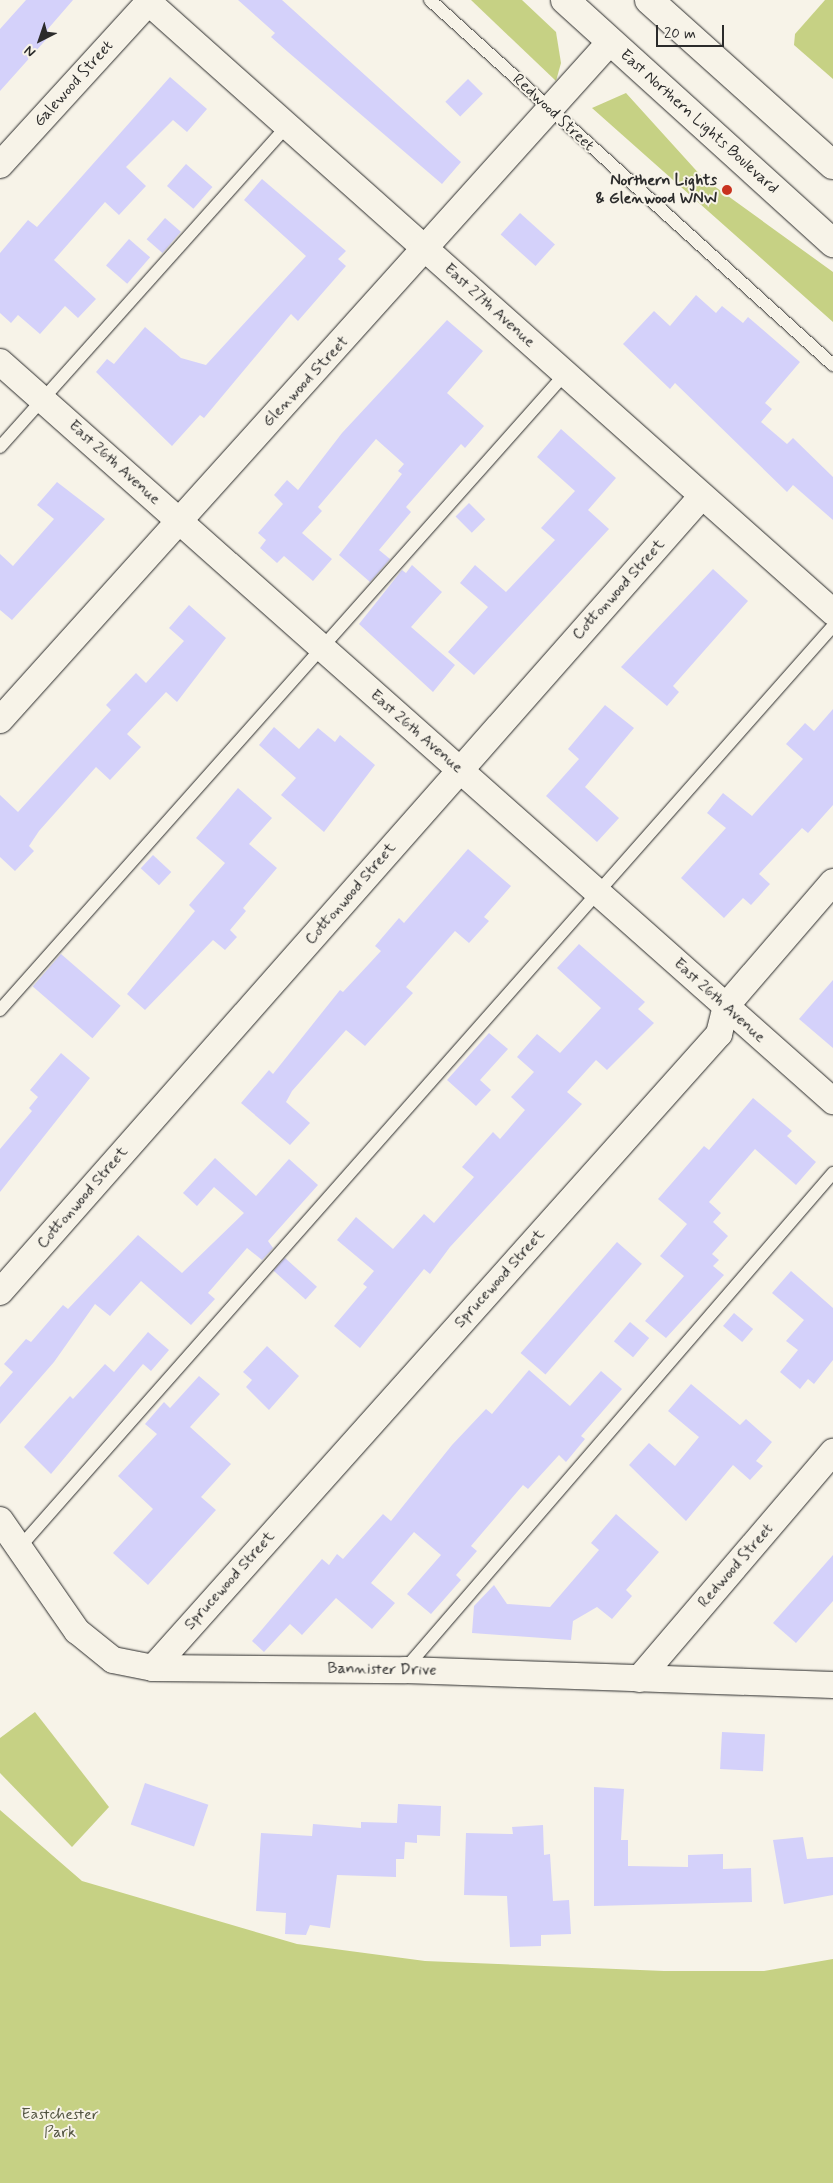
<!DOCTYPE html>
<style>
body{margin:0}
#map{position:relative;width:833px;height:2183px;overflow:hidden;background:#f7f3e8;font-family:Mynerve,sans-serif}
div>[style]{position:absolute}
.green>*{inset:0;background:#c6d184}
.building>*{inset:0;background:#d4d1fa;transform-origin:0 0}
.roads{filter:drop-shadow(0 0 1px #2b2b2b) drop-shadow(0 0 1px #2b2b2b)}
.lane>*{height:12px;margin:-6px;padding:0 6px;transform-origin:6px;border-radius:6px;background:#f7f3e8}
.street>*{height:26px;margin:-13px;padding:0 13px;transform-origin:13px;border-radius:13px;background:#f7f3e8}
.primary>*{height:28px;margin:-14px;padding:0 14px;transform-origin:14px;border-radius:14px;background:#f7f3e8}
.dots>*{width:14px;height:14px;translate:-50% -50%;box-sizing:border-box;border:2px solid #f7f3e8;border-radius:50%}
span{translate:-50% -50%;white-space:nowrap;text-align:center;line-height:1.15;-webkit-text-stroke:4px #f7f3e8;paint-order:stroke}
.street-label{font-size:16px;color:#2b2b2b}
.poi-label{font-size:16px;color:#2b2b2b;font-weight:700}
.right{translate:-100% -50%;text-align:right}
.park-label{font-size:16px;color:#525441}
.north{position:absolute;left:15px;top:15px;width:50px;height:50px;-webkit-text-stroke:4px #f7f3e8;paint-order:stroke;rotate:221deg;font-size:14px;font-weight:700;line-height:20px;text-align:center;color:#2b2b2b}
.north::after{content:'';display:block;margin:auto;width:18px;height:22px;background:#2b2b2b;clip-path:polygon(50% 0,100% 100%,50% 72%,0 100%)}
.scale{position:absolute;left:656px;top:25px;width:68px;height:22px;box-sizing:border-box;border:2px solid #2b2b2b;border-top:0;padding-left:6px;font-size:15px;line-height:18px;white-space:nowrap;color:#2b2b2b;-webkit-text-stroke:4px #f7f3e8;paint-order:stroke}
</style>
<div id="map">
<div class="green">
<div style="clip-path:polygon(471px 0,522px 0,556px 32px,561px 63px,556px 81px)"></div>
<div style="clip-path:polygon(825px 0,833px 0,833px 79px,794px 45px,795px 34px)"></div>
<div style="clip-path:polygon(626px 93px,703px 178px,833px 272px,833px 322px,592px 108px)"></div>
<div style="clip-path:polygon(35px 1712px,109px 1807px,72px 1847px,0 1773px,0 1738px)"></div>
<div style="clip-path:polygon(0 1810px,82px 1881px,297px 1944px,425px 1961px,664px 1971px,764px 1971px,833px 1959px,833px 2183px,0 2183px)"></div>
</div>
<div class="building">
<div style="clip-path:polygon(26px 0,73px 0,47px 30px,51px 34px,0 91px,0 29px)"></div>
<div style="clip-path:polygon(238px 0,282px 0,461px 162px,442px 184px,288px 52px,271px 37px,275px 33px)"></div>
<div style="clip-path:polygon(170px 77px,207px 109px,187px 132px,173px 120px,126px 167px,146px 186px,119px 215px,105px 202px,54px 260px,96px 299px,78px 318px,65px 306px,40px 334px,18px 315px,11px 323px,0 313px,0 253px,28px 220px,37px 227px)"></div>
<div style="left:468px;top:79px;width:21px;height:32px;rotate:45deg"></div>
<div style="left:186px;top:164px;width:35px;height:29px;rotate:41deg"></div>
<div style="clip-path:polygon(262px 179px,346px 251px,338px 259px,346px 266px,298px 321px,291px 314px,204px 418px,200px 415px,172px 446px,96px 372px,107px 359px,114px 364px,145px 327px,181px 358px,206px 365px,306px 256px,244px 200px)"></div>
<div style="left:520px;top:213px;width:47px;height:29px;rotate:42deg"></div>
<div style="left:165px;top:218px;width:21px;height:28px;rotate:41deg"></div>
<div style="left:129px;top:239px;width:28px;height:35px;rotate:41deg"></div>
<div style="clip-path:polygon(696px 295px,716px 313px,722px 306px,743px 323px,748px 317px,800px 362px,765px 403px,772px 409px,761px 422px,787px 444px,793px 438px,833px 477px,833px 520px,793px 485px,787px 492px,675px 383px,670px 389px,623px 344px,654px 311px,670px 326px)"></div>
<div style="clip-path:polygon(447px 320px,483px 351px,447px 393px,484px 426px,465px 448px,461px 444px,406px 507px,411px 512px,379px 550px,390px 559px,370px 582px,339px 555px,402px 474px,398px 471px,404px 464px,376px 439px,318px 507px,322px 511px,302px 533px,332px 559px,313px 581px,284px 556px,277px 563px,260px 548px,266px 540px,258px 533px,283px 504px,274px 495px,287px 480px,298px 490px,342px 433px)"></div>
<div style="clip-path:polygon(561px 429px,616px 478px,588px 510px,609px 529px,474px 675px,448px 652px,488px 607px,460px 583px,475px 565px,506px 592px,555px 540px,541px 528px,575px 491px,537px 457px)"></div>
<div style="clip-path:polygon(57px 482px,105px 519px,12px 620px,0 610px,0 554px,13px 566px,54px 519px,37px 505px)"></div>
<div style="left:469px;top:503px;width:23px;height:19px;rotate:45deg"></div>
<div style="clip-path:polygon(412px 565px,442px 592px,411px 627px,455px 665px,433px 692px,359px 624px,402px 570px,406px 573px)"></div>
<div style="clip-path:polygon(713px 569px,748px 601px,673px 686px,679px 692px,667px 706px,621px 667px)"></div>
<div style="clip-path:polygon(189px 605px,226px 638px,177px 702px,166px 692px,127px 734px,141px 747px,110px 780px,96px 767px,39px 831px,29px 846px,34px 851px,15px 871px,0 857px,0 795px,18px 812px,111px 710px,106px 705px,136px 673px,146px 683px,184px 641px,169px 628px)"></div>
<div style="clip-path:polygon(605px 705px,634px 728px,585px 787px,619px 818px,597px 842px,546px 796px,579px 759px,568px 749px)"></div>
<div style="clip-path:polygon(833px 709px,833px 805px,808px 833px,802px 828px,759px 874px,770px 884px,751px 905px,743px 898px,724px 918px,681px 878px,726px 828px,707px 813px,723px 793px,752px 816px,803px 759px,786px 744px,805px 723px,814px 731px)"></div>
<div style="clip-path:polygon(274px 727px,299px 749px,318px 728px,335px 742px,340px 735px,375px 765px,324px 832px,281px 795px,296px 778px,259px 745px)"></div>
<div style="clip-path:polygon(238px 788px,272px 818px,249px 844px,277px 868px,243px 908px,246px 911px,230px 930px,237px 937px,225px 950px,213px 940px,145px 1010px,127px 994px,195px 911px,189px 905px,225px 863px,196px 838px)"></div>
<div style="clip-path:polygon(468px 849px,511px 886px,484px 917px,489px 921px,469px 943px,455px 931px,406px 987px,413px 993px,365px 1046px,346px 1030px,292px 1091px,286px 1102px,310px 1123px,290px 1145px,241px 1103px,269px 1070px,273px 1074px,340px 990px,343px 992px,381px 951px,375px 946px,399px 918px,404px 923px)"></div>
<div style="left:153px;top:855px;width:25px;height:18px;rotate:43deg"></div>
<div style="clip-path:polygon(579px 944px,645px 1002px,638px 1009px,654px 1023px,607px 1070px,596px 1060px,567px 1092px,582px 1104px,450px 1247px,430px 1274px,424px 1269px,360px 1348px,334px 1326px,367px 1287px,363px 1284px,374px 1271px,337px 1240px,356px 1217px,393px 1249px,424px 1214px,434px 1223px,474px 1177px,462px 1167px,493px 1132px,500px 1139px,525px 1110px,511px 1097px,534px 1072px,517px 1057px,537px 1034px,560px 1053px,601px 1008px,557px 968px)"></div>
<div style="left:61px;top:954px;width:79px;height:43px;rotate:41deg"></div>
<div style="clip-path:polygon(833px 980px,833px 1048px,799px 1019px)"></div>
<div style="clip-path:polygon(489px 1033px,508px 1049px,480px 1080px,491px 1090px,476px 1106px,447px 1080px)"></div>
<div style="clip-path:polygon(61px 1053px,90px 1078px,0 1192px,0 1149px,32px 1111px,29px 1108px,38px 1097px,30px 1090px)"></div>
<div style="clip-path:polygon(753px 1098px,792px 1131px,787px 1136px,816px 1162px,796px 1185px,755px 1149px,709px 1202px,721px 1213px,713px 1222px,728px 1236px,712px 1254px,719px 1260px,713px 1266px,724px 1275px,666px 1338px,645px 1321px,684px 1276px,660px 1256px,687px 1224px,658px 1199px,704px 1146px,709px 1150px)"></div>
<div style="clip-path:polygon(215px 1158px,256px 1196px,289px 1159px,318px 1185px,268px 1241px,273px 1248px,262px 1260px,247px 1248px,208px 1293px,215px 1299px,191px 1325px,141px 1281px,110px 1316px,95px 1304px,54px 1362px,0 1424px,0 1387px,13px 1372px,4px 1364px,26px 1339px,31px 1342px,63px 1305px,68px 1309px,138px 1235px,182px 1273px,244px 1213px,214px 1187px,197px 1206px,183px 1193px)"></div>
<div style="left:617px;top:1242px;width:33px;height:147px;rotate:41deg"></div>
<div style="left:285px;top:1258px;width:43px;height:17px;rotate:42deg"></div>
<div style="clip-path:polygon(791px 1271px,833px 1308px,833px 1360px,814px 1384px,808px 1379px,800px 1389px,780px 1372px,798px 1350px,786px 1341px,804px 1320px,772px 1293px)"></div>
<div style="left:734px;top:1313px;width:25px;height:17px;rotate:40deg"></div>
<div style="left:630px;top:1322px;width:25px;height:25px;rotate:40deg"></div>
<div style="clip-path:polygon(148px 1332px,169px 1350px,151px 1371px,143px 1364px,51px 1474px,24px 1447px,70px 1396px,73px 1399px,105px 1364px,114px 1372px)"></div>
<div style="clip-path:polygon(267px 1346px,299px 1376px,269px 1410px,246px 1387px,252px 1380px,243px 1372px)"></div>
<div style="clip-path:polygon(529px 1370px,570px 1406px,601px 1371px,622px 1389px,581px 1436px,585px 1439px,566px 1462px,559px 1455px,528px 1489px,523px 1485px,471px 1546px,477px 1551px,456px 1575px,461px 1580px,431px 1614px,407px 1594px,441px 1555px,414px 1532px,371px 1583px,395px 1603px,372px 1629px,336px 1598px,302px 1635px,290px 1624px,264px 1652px,252px 1641px,322px 1559px,329px 1565px,337px 1554px,343px 1559px,383px 1514px,391px 1521px,452px 1445px,486px 1409px,492px 1414px)"></div>
<div style="clip-path:polygon(199px 1376px,220px 1394px,190px 1427px,231px 1464px,201px 1497px,216px 1510px,148px 1585px,113px 1553px,153px 1509px,118px 1476px,157px 1434px,145px 1424px,164px 1402px,170px 1408px)"></div>
<div style="clip-path:polygon(691px 1384px,740px 1425px,746px 1419px,772px 1442px,756px 1461px,763px 1466px,750px 1480px,733px 1465px,686px 1521px,629px 1465px,649px 1443px,675px 1466px,699px 1437px,668px 1411px)"></div>
<div style="clip-path:polygon(616px 1514px,659px 1552px,626px 1590px,632px 1596px,612px 1619px,597px 1607px,573px 1621px,571px 1640px,472px 1633px,474px 1606px,494px 1585px,507px 1604px,550px 1607px,599px 1550px,591px 1543px)"></div>
<div style="clip-path:polygon(833px 1555px,833px 1601px,796px 1643px,773px 1623px)"></div>
<div style="left:722px;top:1732px;width:43px;height:37px;rotate:3deg"></div>
<div style="left:145px;top:1783px;width:67px;height:44px;rotate:19deg"></div>
<div style="clip-path:polygon(594px 1787px,624px 1789px,621px 1840px,628px 1840px,628px 1866px,688px 1867px,688px 1855px,723px 1854px,723px 1869px,751px 1868px,752px 1902px,594px 1906px)"></div>
<div style="clip-path:polygon(398px 1804px,441px 1806px,440px 1836px,417px 1835px,417px 1843px,405px 1842px,404px 1859px,396px 1859px,396px 1877px,337px 1875px,330px 1928px,310px 1925px,306px 1935px,285px 1934px,286px 1913px,256px 1911px,261px 1833px,312px 1836px,313px 1824px,361px 1828px,361px 1822px,397px 1823px)"></div>
<div style="clip-path:polygon(543px 1825px,544px 1855px,550px 1854px,553px 1901px,569px 1900px,571px 1934px,541px 1935px,541px 1946px,510px 1947px,507px 1896px,464px 1895px,466px 1833px,513px 1834px,512px 1827px)"></div>
<div style="clip-path:polygon(803px 1837px,807px 1859px,833px 1857px,833px 1895px,784px 1904px,773px 1840px)"></div>
</div>
<div class="roads">
<div class="lane">
<div style="left:430px;top:0;width:544px;rotate:42.17deg"></div>
<div style="left:0;top:447px;width:431px;rotate:-48.2deg"></div>
<div style="left:0;top:1010px;width:851px;rotate:-48.38deg"></div>
<div style="left:19px;top:1548px;width:1230px;rotate:-48.56deg"></div>
<div style="left:405px;top:1669px;width:655px;rotate:-49.21deg"></div>
</div>
<div class="street">
<div style="left:146px;top:0;width:920px;rotate:41.7deg"></div>
<div style="left:0;top:165px;width:221px;rotate:-47.6deg"></div>
<div style="left:0;top:362px;width:1114px;rotate:41.58deg"></div>
<div style="left:0;top:720px;width:913px;rotate:-48.02deg"></div>
<div style="left:0;top:1292px;width:1061px;rotate:-48.59deg"></div>
<div style="left:0;top:1520px;width:135px;rotate:55.3deg"></div>
<div style="left:77px;top:1631px;width:46px;rotate:38.9deg"></div>
<div style="left:113px;top:1660px;width:41px;rotate:11.3deg"></div>
<div style="left:153px;top:1668px;width:252px;rotate:0.5deg"></div>
<div style="left:405px;top:1670px;width:428px;rotate:2deg"></div>
<div style="left:153px;top:1668px;width:850px;rotate:-48.24deg"></div>
<div style="left:719px;top:1034px;width:29px;rotate:-76deg"></div>
<div style="left:726px;top:1006px;width:164px;rotate:-49.2deg"></div>
<div style="left:639px;top:1679px;width:299px;rotate:-49.5deg"></div>
</div>
<div class="primary">
<div style="left:565px;top:0;width:362px;rotate:42.2deg"></div>
<div style="left:649px;top:0;width:247px;rotate:41.9deg"></div>
</div>
</div>
<div class="dots">
<div style="left:727px;top:190px;background:#c8321e"></div>
</div>
<div class="street-label">
<span style="left:74px;top:84px;rotate:-48deg">Galewood Street</span>
<span style="left:553px;top:113px;rotate:43deg">Redwood Street</span>
<span style="left:699px;top:122px;rotate:42deg">East Northern Lights Boulevard</span>
<span style="left:489px;top:306px;rotate:42deg">East 27th Avenue</span>
<span style="left:306px;top:382px;rotate:-47deg">Glenwood Street</span>
<span style="left:114px;top:463px;rotate:42deg">East 26th Avenue</span>
<span style="left:619px;top:590px;rotate:-48deg">Cottonwood Street</span>
<span style="left:416px;top:732px;rotate:41deg">East 26th Avenue</span>
<span style="left:351px;top:894px;rotate:-49deg">Cottonwood Street</span>
<span style="left:719px;top:1001px;rotate:42deg">East 26th Avenue</span>
<span style="left:83px;top:1198px;rotate:-49deg">Cottonwood Street</span>
<span style="left:500px;top:1279px;rotate:-48deg">Sprucewood Street</span>
<span style="left:736px;top:1566px;rotate:-49deg">Redwood Street</span>
<span style="left:230px;top:1581px;rotate:-48deg">Sprucewood Street</span>
<span style="left:382px;top:1670px;rotate:1deg">Bannister Drive</span>
</div>
<div class="poi-label">
<span class="right" style="left:717px;top:190px">Northern Lights<br>&amp; Glenwood WNW</span>
</div>
<div class="park-label">
<span style="left:60px;top:2124px">Eastchester<br>Park</span>
</div>
<div class="north">N</div>
<div class="scale">20 m</div>
</div>
